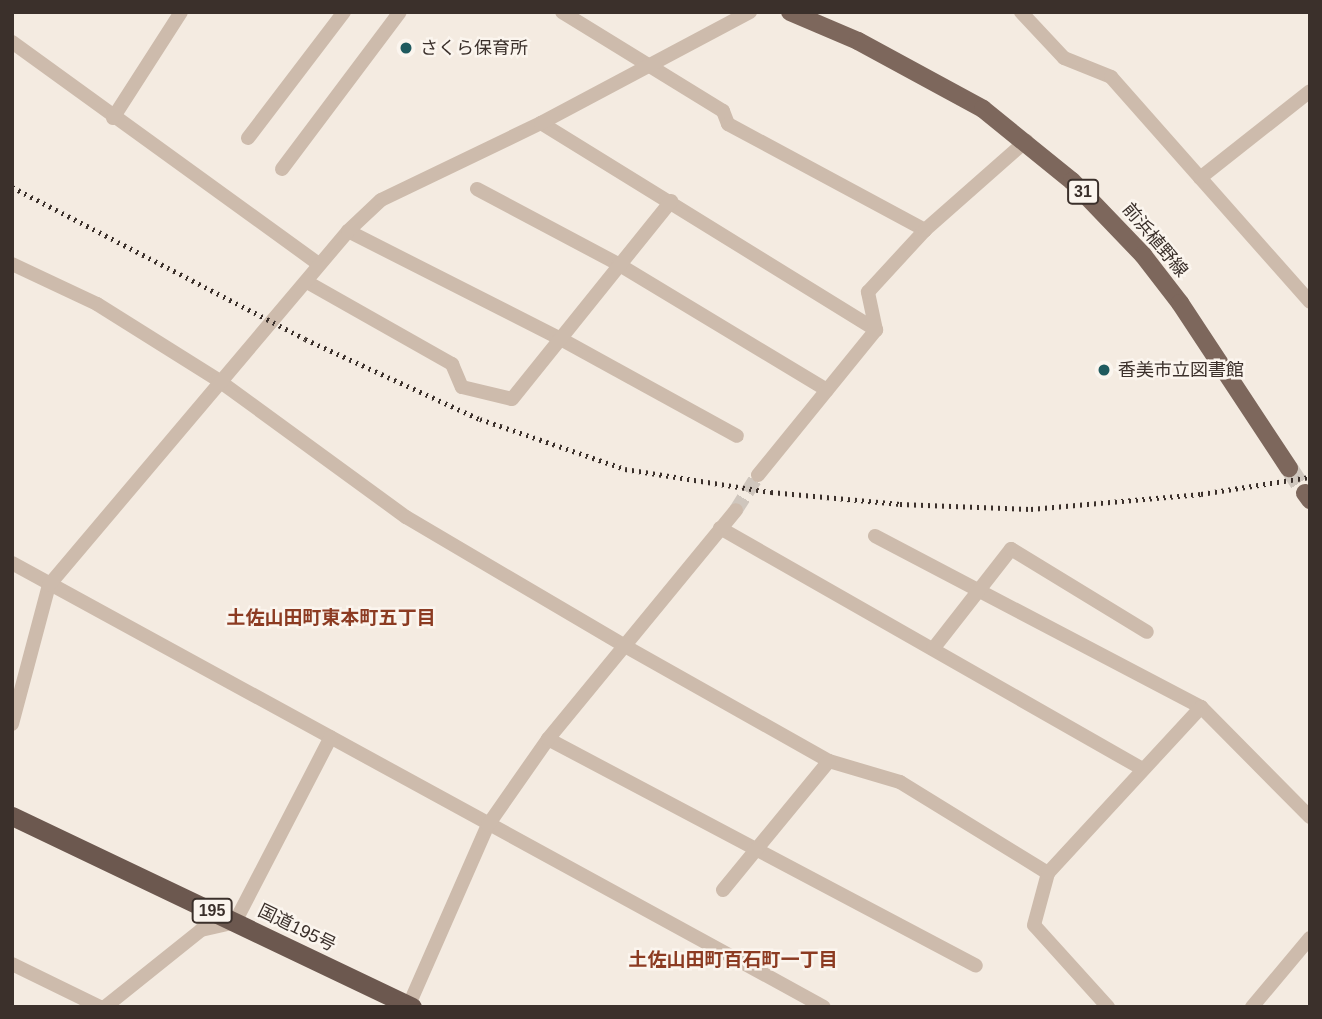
<!DOCTYPE html>
<meta charset="utf-8">
<style>
body{margin:0}
#map{position:relative;width:1322px;height:1019px;overflow:hidden;background:#f4ebe1;font-family:Arial,"Noto Sans JP",sans-serif}
div>[style]{position:absolute}
.minor-tunnel>*{height:14px;margin-top:-7px;transform-origin:0;background:repeating-linear-gradient(90deg,#cfc6bd 0 14px,transparent 0 21px)}
.primary-tunnel>*{height:18px;margin-top:-9px;transform-origin:0;background:repeating-linear-gradient(90deg,#cfc6bd 0 18px,transparent 0 27px)}
.minor>*{height:14px;margin:-7px;padding:0 7px;transform-origin:7px;border-radius:7px;background:#cdbbac}
.primary>*{height:18px;margin:-9px;padding:0 9px;transform-origin:9px;border-radius:9px;background:#7d675c}
.trunk>*{height:19px;margin:-9.5px;padding:0 9.5px;transform-origin:9.5px;border-radius:9.5px;background:#6c584f}
.rail>*{height:5px;margin-top:-2.5px;transform-origin:0;background:repeating-linear-gradient(90deg,#3b302b 0 2px,transparent 0 7px)}
.dots>*{width:19px;height:19px;translate:-50% -50%;box-sizing:border-box;border:4px solid #fbf5ee;border-radius:50%}
span{translate:-50% -50%;white-space:nowrap;text-align:center;line-height:1.15;-webkit-text-stroke:5px #fbf5ee;paint-order:stroke}
.shield-label span{padding:2px 5px;background:#fbf5ee;border:2px solid;border-radius:5px;-webkit-text-stroke-width:0}
.shield-label{font-size:16px;color:#3b302b;font-weight:700}
.poi-label{font-size:18px;color:#3b302b}
.left{translate:0 -50%;text-align:left}
.street-label{font-size:18px;color:#3b302b}
.neighbourhood-label{font-size:19px;color:#8c3b22;font-weight:700}
.frame{position:absolute;inset:0;border:14px solid #3b302b;pointer-events:none}
</style>
<div id="map">
<div class="minor-tunnel">
<div style="left:736px;top:510px;width:41px;rotate:-57.8deg"></div>
</div>
<div class="primary-tunnel">
<div style="left:1289px;top:468px;width:30px;rotate:57deg"></div>
</div>
<div class="minor">
<div style="left:562px;top:12px;width:189px;rotate:31.6deg"></div>
<div style="left:723px;top:111px;width:14px;rotate:69deg"></div>
<div style="left:728px;top:124px;width:224px;rotate:28.3deg"></div>
<div style="left:1021px;top:12px;width:63px;rotate:46.9deg"></div>
<div style="left:1064px;top:58px;width:51px;rotate:22deg"></div>
<div style="left:1111px;top:77px;width:300px;rotate:48.5deg"></div>
<div style="left:12px;top:42px;width:379px;rotate:35.9deg"></div>
<div style="left:113px;top:118px;width:126px;rotate:-57.3deg"></div>
<div style="left:541px;top:123px;width:394px;rotate:31.7deg"></div>
<div style="left:248px;top:138px;width:158px;rotate:-52.7deg"></div>
<div style="left:282px;top:169px;width:196px;rotate:-53.1deg"></div>
<div style="left:1200px;top:178px;width:140px;rotate:-38.3deg"></div>
<div style="left:477px;top:189px;width:160px;rotate:28deg"></div>
<div style="left:618px;top:264px;width:244px;rotate:31.1deg"></div>
<div style="left:348px;top:231px;width:237px;rotate:26.9deg"></div>
<div style="left:559px;top:338px;width:203px;rotate:28.8deg"></div>
<div style="left:12px;top:264px;width:94px;rotate:25.2deg"></div>
<div style="left:97px;top:304px;width:143px;rotate:32.1deg"></div>
<div style="left:218px;top:380px;width:233px;rotate:36.1deg"></div>
<div style="left:406px;top:517px;width:252px;rotate:30.5deg"></div>
<div style="left:623px;top:645px;width:236px;rotate:29.4deg"></div>
<div style="left:829px;top:761px;width:74px;rotate:16.5deg"></div>
<div style="left:900px;top:782px;width:174px;rotate:31.6deg"></div>
<div style="left:307px;top:282px;width:167px;rotate:29.5deg"></div>
<div style="left:452px;top:364px;width:25px;rotate:67deg"></div>
<div style="left:462px;top:387px;width:51px;rotate:13.5deg"></div>
<div style="left:512px;top:399px;width:254px;rotate:-51.2deg"></div>
<div style="left:758px;top:475px;width:187px;rotate:-50.9deg"></div>
<div style="left:876px;top:330px;width:39px;rotate:-102deg"></div>
<div style="left:868px;top:292px;width:84px;rotate:-47.4deg"></div>
<div style="left:925px;top:230px;width:135px;rotate:-41.4deg"></div>
<div style="left:720px;top:528px;width:487px;rotate:29.7deg"></div>
<div style="left:875px;top:536px;width:368px;rotate:27.7deg"></div>
<div style="left:1201px;top:707px;width:155px;rotate:45.3deg"></div>
<div style="left:12px;top:563px;width:925px;rotate:28.67deg"></div>
<div style="left:933px;top:649px;width:127px;rotate:-52deg"></div>
<div style="left:1011px;top:549px;width:159px;rotate:31.4deg"></div>
<div style="left:12px;top:724px;width:144px;rotate:-75.1deg"></div>
<div style="left:49px;top:585px;width:463px;rotate:-49.8deg"></div>
<div style="left:348px;top:231px;width:45px;rotate:-43.2deg"></div>
<div style="left:381px;top:200px;width:178px;rotate:-25.7deg"></div>
<div style="left:541px;top:123px;width:237px;rotate:-28deg"></div>
<div style="left:548px;top:739px;width:484px;rotate:27.9deg"></div>
<div style="left:723px;top:890px;width:167px;rotate:-50.6deg"></div>
<div style="left:12px;top:964px;width:98px;rotate:26deg"></div>
<div style="left:105px;top:1007px;width:123px;rotate:-38.7deg"></div>
<div style="left:201px;top:930px;width:35px;rotate:-13deg"></div>
<div style="left:235px;top:922px;width:208px;rotate:-62.6deg"></div>
<div style="left:408px;top:1007px;width:199px;rotate:-66.3deg"></div>
<div style="left:488px;top:825px;width:105px;rotate:-55.1deg"></div>
<div style="left:548px;top:739px;width:296px;rotate:-50.6deg"></div>
<div style="left:1108px;top:1007px;width:110px;rotate:-132.1deg"></div>
<div style="left:1034px;top:925px;width:54px;rotate:-74.9deg"></div>
<div style="left:1048px;top:873px;width:226px;rotate:-47.3deg"></div>
<div style="left:1252px;top:1007px;width:90px;rotate:-50deg"></div>
</div>
<div class="primary">
<div style="left:790px;top:12px;width:74px;rotate:23.1deg"></div>
<div style="left:858px;top:41px;width:142px;rotate:28.5deg"></div>
<div style="left:983px;top:109px;width:114px;rotate:39deg"></div>
<div style="left:1072px;top:181px;width:103px;rotate:46.2deg"></div>
<div style="left:1143px;top:255px;width:61px;rotate:52.4deg"></div>
<div style="left:1180px;top:303px;width:198px;rotate:56.6deg"></div>
<div style="left:1305px;top:493px;width:9px;rotate:54deg"></div>
</div>
<div class="trunk">
<div style="left:12px;top:816px;width:443px;rotate:25.5deg"></div>
</div>
<div class="rail">
<div style="left:12px;top:187px;width:330px;rotate:27.4deg"></div>
<div style="left:305px;top:339px;width:192px;rotate:24.6deg"></div>
<div style="left:480px;top:419px;width:153px;rotate:19deg"></div>
<div style="left:625px;top:469px;width:148px;rotate:9deg"></div>
<div style="left:771px;top:492px;width:130px;rotate:5.3deg"></div>
<div style="left:900px;top:504px;width:131px;rotate:2.2deg"></div>
<div style="left:1031px;top:509px;width:171px;rotate:-5deg"></div>
<div style="left:1201px;top:494px;width:110px;rotate:-8.9deg"></div>
</div>
<div class="dots">
<div style="left:406px;top:48px;background:#1f5a5e"></div>
<div style="left:1104px;top:370px;background:#1f5a5e"></div>
</div>
<div class="shield-label">
<span style="left:1083px;top:192px">31</span>
<span style="left:212px;top:911px">195</span>
</div>
<div class="poi-label">
<span class="left" style="left:420px;top:48px">さくら保育所</span>
<span class="left" style="left:1118px;top:370px">香美市立図書館</span>
</div>
<div class="street-label">
<span style="left:1155px;top:240px;rotate:50deg">前浜植野線</span>
<span style="left:297px;top:928px;rotate:26deg">国道195号</span>
</div>
<div class="neighbourhood-label">
<span style="left:331px;top:618px">土佐山田町東本町五丁目</span>
<span style="left:733px;top:960px">土佐山田町百石町一丁目</span>
</div>
<div class="frame"></div>
</div>
